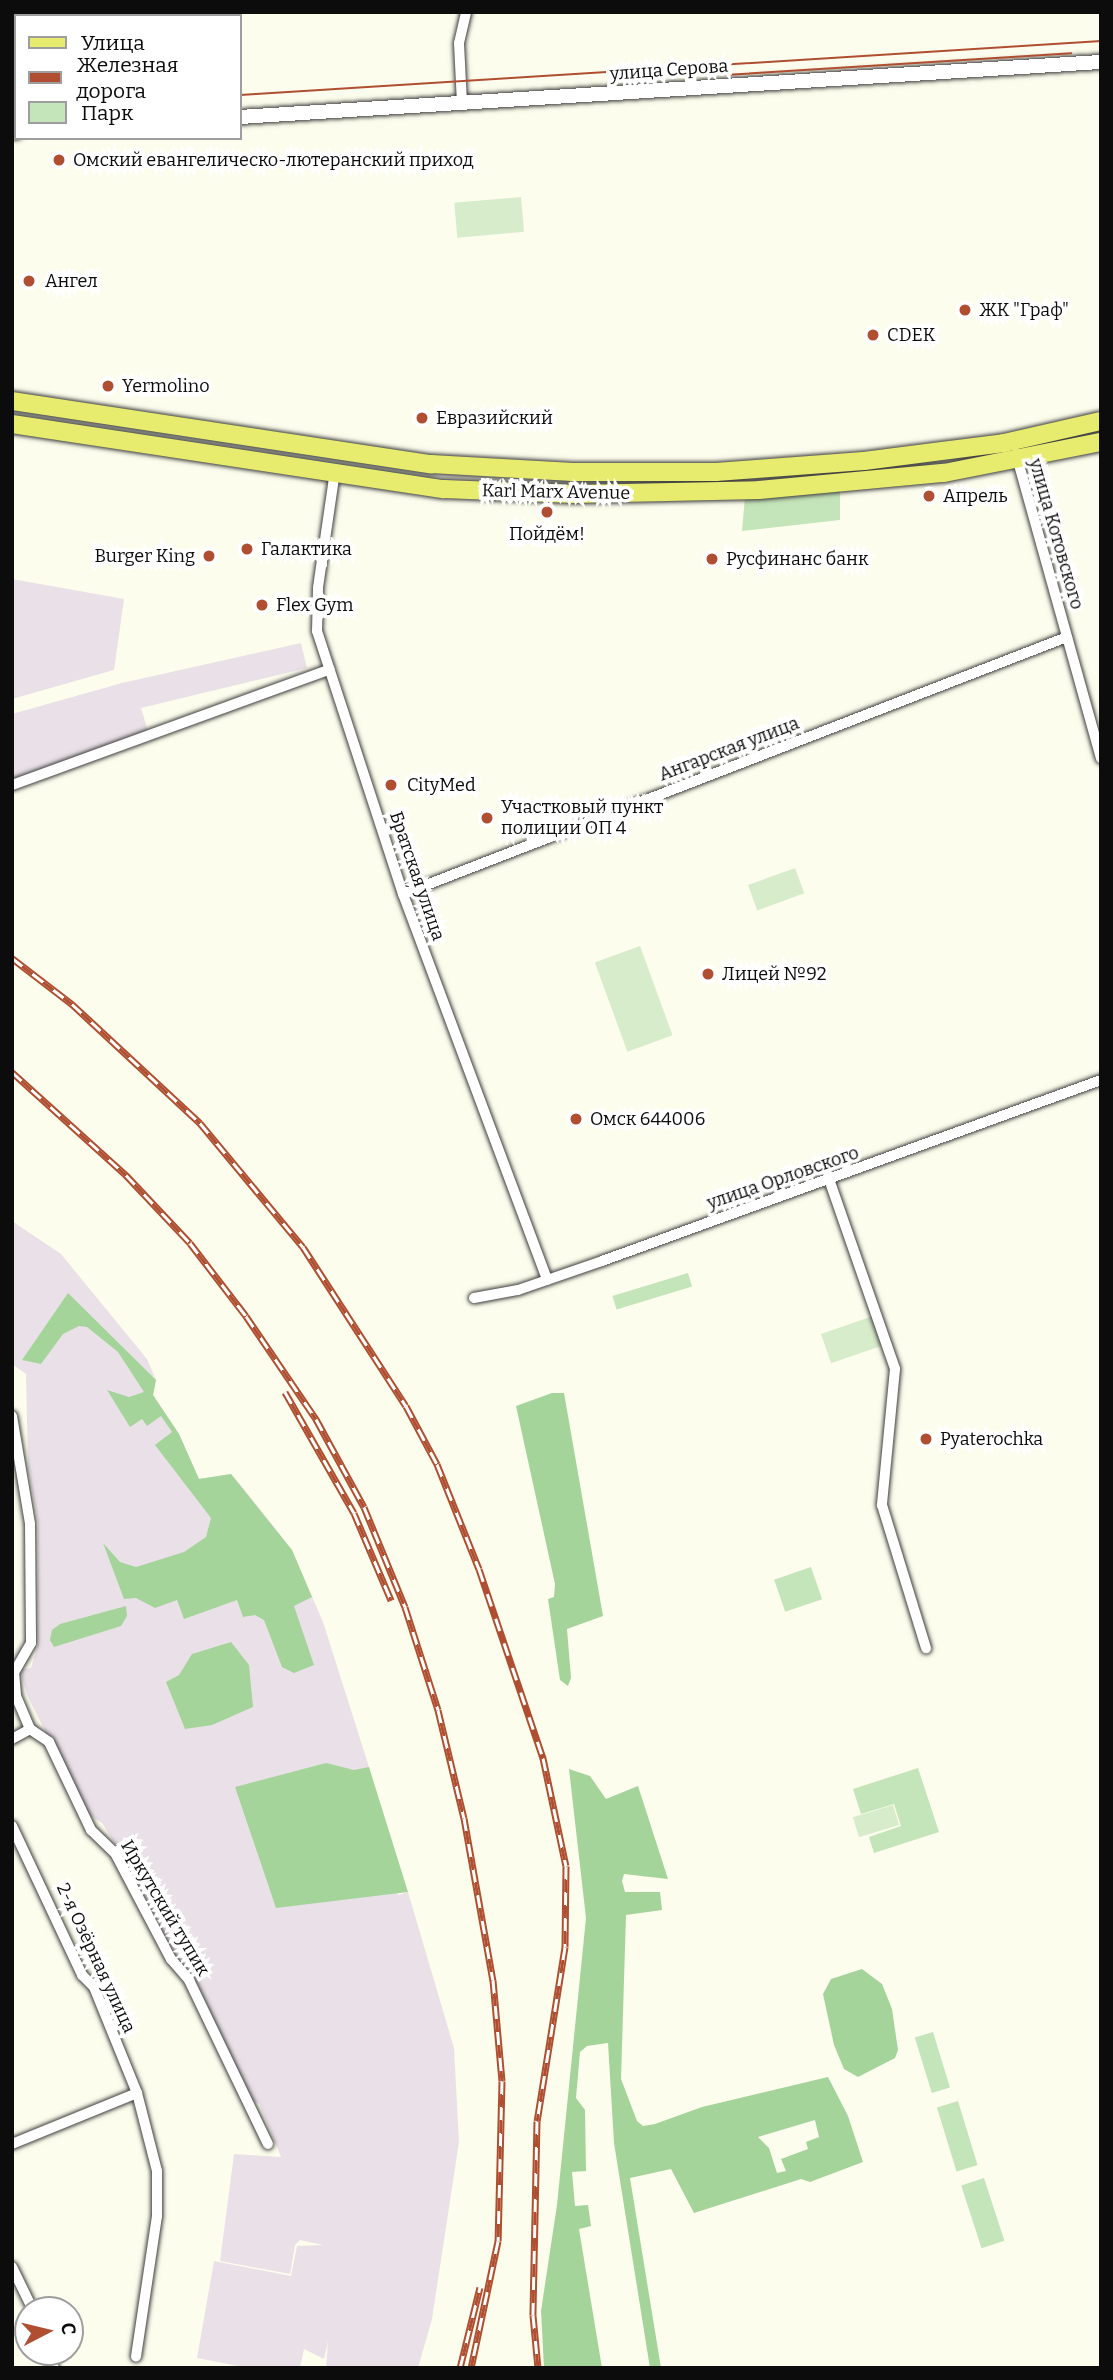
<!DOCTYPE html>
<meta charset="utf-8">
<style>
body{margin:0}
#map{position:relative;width:1113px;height:2380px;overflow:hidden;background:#fcfdec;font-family:Bitter,serif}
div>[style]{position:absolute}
.industrial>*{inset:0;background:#eae1e8}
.green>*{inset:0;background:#c4e4b9;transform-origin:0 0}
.forest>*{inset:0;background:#a4d49a}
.pitch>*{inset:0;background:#d7ecca;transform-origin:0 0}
.roads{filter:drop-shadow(0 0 2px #3f3f3f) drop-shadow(0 0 2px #3f3f3f)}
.minor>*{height:10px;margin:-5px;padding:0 5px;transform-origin:5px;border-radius:5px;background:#fff}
.tertiary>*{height:14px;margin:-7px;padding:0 7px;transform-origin:7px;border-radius:7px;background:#fff}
.primary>*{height:18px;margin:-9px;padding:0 9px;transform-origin:9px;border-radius:9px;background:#e8ec6e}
.tram>*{height:2px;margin:-1px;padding:0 1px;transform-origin:1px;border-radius:1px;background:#af4e31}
.rail>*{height:7px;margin-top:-3.5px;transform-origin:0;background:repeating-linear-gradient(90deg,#fff 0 13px,#af4e31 0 26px);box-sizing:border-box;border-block:2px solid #af4e31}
.dots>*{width:19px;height:19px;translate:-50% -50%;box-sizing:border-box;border:4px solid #fff;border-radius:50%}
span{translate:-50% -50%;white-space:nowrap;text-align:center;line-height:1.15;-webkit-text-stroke:7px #fff;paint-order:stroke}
.street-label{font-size:18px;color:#0c0c0c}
.poi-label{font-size:18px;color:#0c0c0c}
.left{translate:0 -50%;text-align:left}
.right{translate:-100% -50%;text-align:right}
.frame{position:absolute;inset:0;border:14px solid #0c0c0c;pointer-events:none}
.legend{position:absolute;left:14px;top:14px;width:228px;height:126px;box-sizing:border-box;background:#fff;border:2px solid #9e9e9e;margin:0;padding:9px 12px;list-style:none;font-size:21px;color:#0c0c0c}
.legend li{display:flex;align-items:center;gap:14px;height:35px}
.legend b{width:35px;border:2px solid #9e9e9e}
.north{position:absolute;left:14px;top:2296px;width:70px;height:70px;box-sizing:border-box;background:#fff;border:2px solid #9e9e9e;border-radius:50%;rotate:83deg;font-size:19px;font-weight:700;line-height:28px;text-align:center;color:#0c0c0c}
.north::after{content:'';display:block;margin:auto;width:24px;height:32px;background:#af4e31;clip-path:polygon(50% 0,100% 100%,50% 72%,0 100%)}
</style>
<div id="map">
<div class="industrial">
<div style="clip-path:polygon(12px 579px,124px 599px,114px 670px,12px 699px)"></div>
<div style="clip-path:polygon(301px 643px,307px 668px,141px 708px,148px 731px,12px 780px,12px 714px,122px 683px)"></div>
<div style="clip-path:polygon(12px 1221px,61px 1254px,147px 1359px,156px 1380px,153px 1395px,179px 1434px,199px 1479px,231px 1474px,244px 1489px,292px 1550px,323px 1622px,369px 1767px,398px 1895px,408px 1892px,454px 2048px,459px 2142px,432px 2319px,418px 2368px,326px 2368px,328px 2341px,324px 2359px,304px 2349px,300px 2368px,248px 2368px,197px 2358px,214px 2261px,291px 2276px,297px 2246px,323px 2245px,300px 2240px,295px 2245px,290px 2274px,220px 2261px,234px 2154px,281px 2157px,259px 2103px,252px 2102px,119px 1850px,102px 1823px,87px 1814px,27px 1695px,20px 1670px,31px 1668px,38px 1644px,38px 1524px,28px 1467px,26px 1374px,12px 1364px)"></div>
</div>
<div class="green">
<div style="clip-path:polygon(840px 488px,840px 520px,742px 531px,745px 496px)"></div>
<div style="left:688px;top:1273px;width:14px;height:79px;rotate:73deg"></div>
<div style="left:811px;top:1567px;width:34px;height:39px;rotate:71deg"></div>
<div style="clip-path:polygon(918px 1768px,939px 1832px,874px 1853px,869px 1837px,901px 1826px,894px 1804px,861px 1814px,853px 1789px)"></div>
<div style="left:933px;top:2032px;width:58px;height:19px;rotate:73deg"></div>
<div style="left:958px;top:2101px;width:67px;height:22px;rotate:73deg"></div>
<div style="left:984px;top:2178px;width:66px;height:24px;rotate:72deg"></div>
</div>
<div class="forest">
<div style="clip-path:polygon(68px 1293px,156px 1380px,153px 1395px,179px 1434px,199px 1479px,231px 1474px,292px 1550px,312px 1597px,294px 1606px,314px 1665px,294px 1673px,282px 1667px,264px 1620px,255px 1615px,243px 1617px,237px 1600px,184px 1619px,177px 1600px,155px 1608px,136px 1598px,124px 1599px,103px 1543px,120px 1562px,136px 1567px,184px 1552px,206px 1537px,211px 1518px,155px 1445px,172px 1432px,161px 1416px,147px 1426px,142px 1419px,130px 1427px,107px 1390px,129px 1397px,144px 1392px,118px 1352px,87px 1327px,79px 1326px,63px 1334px,41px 1364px,22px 1360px)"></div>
<div style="clip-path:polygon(552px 1393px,564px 1393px,603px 1616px,567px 1629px,571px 1678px,568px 1686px,560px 1680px,548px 1599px,554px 1597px,555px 1584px,516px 1406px)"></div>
<div style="clip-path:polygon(126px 1606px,127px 1616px,121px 1626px,54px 1647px,50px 1640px,52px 1630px,60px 1624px)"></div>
<div style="clip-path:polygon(231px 1642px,249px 1665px,253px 1707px,212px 1725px,185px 1729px,166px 1682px,179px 1675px,192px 1654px)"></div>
<div style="clip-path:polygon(326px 1763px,354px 1770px,369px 1767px,408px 1892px,276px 1908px,235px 1787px)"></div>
<div style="clip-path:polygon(evenodd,569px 1769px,590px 1776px,606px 1799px,638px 1786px,668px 1879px,624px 1874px,622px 1881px,625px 1892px,660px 1892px,662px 1910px,626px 1915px,621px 2079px,637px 2121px,643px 2126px,655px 2124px,702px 2107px,828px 2077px,848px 2116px,863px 2162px,810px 2182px,801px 2179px,694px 2213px,671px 2169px,630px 2178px,661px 2368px,650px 2368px,614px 2143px,608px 2043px,587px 2046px,580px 2052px,576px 2098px,585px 2110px,586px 2171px,572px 2172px,575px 2206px,588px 2205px,591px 2226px,579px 2229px,602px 2368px,544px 2368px,541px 2311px,557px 2205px,586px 1918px,569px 1769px,815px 2120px,819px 2137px,806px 2142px,808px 2149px,781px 2159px,786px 2171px,777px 2173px,769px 2148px,758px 2137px,815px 2120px)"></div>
<div style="clip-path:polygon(862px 1969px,882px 1984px,892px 2009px,898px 2050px,895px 2058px,858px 2077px,844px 2069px,834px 2045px,823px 1994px,831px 1979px)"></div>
</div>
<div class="pitch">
<div style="left:521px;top:197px;width:35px;height:67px;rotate:85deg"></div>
<div style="left:795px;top:868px;width:27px;height:50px;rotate:70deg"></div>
<div style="left:640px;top:946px;width:95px;height:48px;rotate:70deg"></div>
<div style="left:873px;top:1316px;width:31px;height:55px;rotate:71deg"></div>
<div style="left:893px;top:1805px;width:21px;height:42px;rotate:73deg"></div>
</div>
<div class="roads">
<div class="minor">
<div style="left:462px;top:103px;width:60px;rotate:-92.9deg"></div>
<div style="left:459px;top:43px;width:32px;rotate:-77deg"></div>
<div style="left:1016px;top:454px;width:316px;rotate:74.4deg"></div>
<div style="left:335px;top:471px;width:118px;rotate:98.3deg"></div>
<div style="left:318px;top:588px;width:43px;rotate:91.3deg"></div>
<div style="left:317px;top:631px;width:277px;rotate:71.9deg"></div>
<div style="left:403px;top:894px;width:412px;rotate:69.5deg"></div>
<div style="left:12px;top:785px;width:338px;rotate:-20deg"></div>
<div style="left:403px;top:894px;width:712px;rotate:-21.16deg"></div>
<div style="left:830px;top:1182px;width:198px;rotate:70.8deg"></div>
<div style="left:895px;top:1369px;width:137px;rotate:95.5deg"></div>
<div style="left:882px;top:1505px;width:150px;rotate:72.9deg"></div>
<div style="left:474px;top:1298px;width:45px;rotate:-10.3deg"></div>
<div style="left:518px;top:1290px;width:89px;rotate:-19deg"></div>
<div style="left:602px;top:1261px;width:531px;rotate:-19.94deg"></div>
<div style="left:12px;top:1416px;width:109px;rotate:80.5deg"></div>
<div style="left:30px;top:1524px;width:119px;rotate:89.5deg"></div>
<div style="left:31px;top:1643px;width:34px;rotate:120deg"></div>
<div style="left:14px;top:1672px;width:24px;rotate:85deg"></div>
<div style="left:16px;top:1696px;width:36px;rotate:67deg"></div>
<div style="left:30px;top:1729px;width:23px;rotate:34deg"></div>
<div style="left:49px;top:1742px;width:98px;rotate:64.5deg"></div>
<div style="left:91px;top:1830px;width:33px;rotate:44deg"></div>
<div style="left:115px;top:1853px;width:120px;rotate:62.2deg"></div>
<div style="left:171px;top:1959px;width:28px;rotate:49deg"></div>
<div style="left:189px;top:1980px;width:182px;rotate:64.3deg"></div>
<div style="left:12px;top:1739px;width:21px;rotate:-29deg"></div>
<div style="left:12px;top:1826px;width:165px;rotate:64.8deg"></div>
<div style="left:82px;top:1975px;width:17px;rotate:45deg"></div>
<div style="left:94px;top:1987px;width:114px;rotate:67.9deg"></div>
<div style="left:137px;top:2093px;width:81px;rotate:75.6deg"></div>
<div style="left:157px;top:2171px;width:45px;rotate:90deg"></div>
<div style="left:157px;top:2216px;width:142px;rotate:98.5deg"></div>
<div style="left:12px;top:2144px;width:135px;rotate:-22.2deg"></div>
<div style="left:12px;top:2267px;width:48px;rotate:64deg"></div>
<div style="left:47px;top:2352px;width:17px;rotate:66deg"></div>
</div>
<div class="tertiary">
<div style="left:240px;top:117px;width:863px;rotate:-3.66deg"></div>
<div style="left:12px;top:132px;width:4px"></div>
</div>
<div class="primary">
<div style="left:12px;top:401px;width:424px;rotate:8.6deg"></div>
<div style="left:431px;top:464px;width:142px;rotate:3.2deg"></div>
<div style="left:573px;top:472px;width:143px"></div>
<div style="left:716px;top:472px;width:148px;rotate:-4.3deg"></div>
<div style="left:864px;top:461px;width:141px;rotate:-7.3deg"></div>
<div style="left:1004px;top:443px;width:99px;rotate:-12.8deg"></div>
<div style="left:12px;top:424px;width:437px;rotate:8.6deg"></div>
<div style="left:444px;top:489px;width:130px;rotate:2.2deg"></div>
<div style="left:574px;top:494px;width:185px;rotate:-1.2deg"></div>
<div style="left:759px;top:490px;width:186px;rotate:-5.3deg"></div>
<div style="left:944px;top:473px;width:160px;rotate:-11.2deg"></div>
</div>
</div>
<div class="tram">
<div style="left:725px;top:75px;width:347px;rotate:-3.6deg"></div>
<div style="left:240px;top:95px;width:863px;rotate:-3.59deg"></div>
<div style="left:12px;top:110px;width:4px;rotate:-14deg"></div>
</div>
<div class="rail">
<div style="left:12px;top:958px;width:76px;rotate:37.5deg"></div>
<div style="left:72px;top:1004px;width:175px;rotate:42.9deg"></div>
<div style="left:200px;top:1123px;width:161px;rotate:50.3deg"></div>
<div style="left:303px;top:1247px;width:189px;rotate:57.1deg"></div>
<div style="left:406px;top:1406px;width:66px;rotate:61.9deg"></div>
<div style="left:437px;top:1464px;width:113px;rotate:68.2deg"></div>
<div style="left:479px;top:1569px;width:200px;rotate:71.3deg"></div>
<div style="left:543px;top:1758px;width:110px;rotate:78deg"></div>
<div style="left:566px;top:1866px;width:81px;rotate:90.7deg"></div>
<div style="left:565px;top:1947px;width:176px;rotate:99.1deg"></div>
<div style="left:537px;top:2121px;width:194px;rotate:91.2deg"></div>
<div style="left:533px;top:2315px;width:53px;rotate:84.6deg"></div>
<div style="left:12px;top:1072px;width:154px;rotate:42.1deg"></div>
<div style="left:126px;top:1175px;width:93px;rotate:46.7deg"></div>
<div style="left:190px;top:1243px;width:92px;rotate:52.5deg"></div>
<div style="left:246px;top:1316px;width:125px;rotate:55.8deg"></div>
<div style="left:316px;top:1419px;width:100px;rotate:61.4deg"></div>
<div style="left:364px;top:1507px;width:108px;rotate:67.7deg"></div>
<div style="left:405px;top:1607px;width:108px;rotate:72.2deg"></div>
<div style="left:438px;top:1710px;width:111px;rotate:76.5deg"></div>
<div style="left:464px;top:1818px;width:165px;rotate:79.9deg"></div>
<div style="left:493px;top:1980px;width:101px;rotate:84.9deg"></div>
<div style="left:502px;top:2081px;width:160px;rotate:91.4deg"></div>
<div style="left:498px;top:2241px;width:130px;rotate:102deg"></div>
<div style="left:285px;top:1392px;width:139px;rotate:60.3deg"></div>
<div style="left:354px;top:1513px;width:95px;rotate:67deg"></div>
<div style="left:460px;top:2368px;width:83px;rotate:-76.1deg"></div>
</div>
<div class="dots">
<div style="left:59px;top:160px;background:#af4e31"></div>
<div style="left:29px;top:281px;background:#af4e31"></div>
<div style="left:965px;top:310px;background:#af4e31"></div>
<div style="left:873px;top:335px;background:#af4e31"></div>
<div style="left:108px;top:386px;background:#af4e31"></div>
<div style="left:422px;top:418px;background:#af4e31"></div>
<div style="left:929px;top:496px;background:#af4e31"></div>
<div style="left:547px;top:512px;background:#af4e31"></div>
<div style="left:247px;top:549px;background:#af4e31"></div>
<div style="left:209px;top:556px;background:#af4e31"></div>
<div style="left:712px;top:559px;background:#af4e31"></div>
<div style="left:262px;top:605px;background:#af4e31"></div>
<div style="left:391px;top:785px;background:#af4e31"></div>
<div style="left:487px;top:818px;background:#af4e31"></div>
<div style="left:708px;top:974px;background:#af4e31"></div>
<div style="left:576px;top:1119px;background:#af4e31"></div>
<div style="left:926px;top:1439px;background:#af4e31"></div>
</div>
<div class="street-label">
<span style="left:669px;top:70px;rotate:-4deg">улица Серова</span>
<span style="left:556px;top:492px;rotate:1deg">Karl Marx Avenue</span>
<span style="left:1056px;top:534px;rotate:74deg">улица Котовского</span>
<span style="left:729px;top:749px;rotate:-21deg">Ангарская улица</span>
<span style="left:417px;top:876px;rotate:71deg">Братская улица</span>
<span style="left:783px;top:1178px;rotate:-19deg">улица Орловского</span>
<span style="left:165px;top:1908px;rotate:59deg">Иркутский тупик</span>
<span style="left:96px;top:1958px;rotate:65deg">2-я Озёрная улица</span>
</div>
<div class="poi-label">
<span class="left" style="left:73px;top:160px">Омский евангелическо-лютеранский приход</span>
<span class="left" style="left:45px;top:281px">Ангел</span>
<span class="left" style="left:979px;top:310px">ЖК "Граф"</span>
<span class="left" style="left:887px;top:335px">CDEK</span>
<span class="left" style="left:122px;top:386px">Yermolino</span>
<span class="left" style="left:436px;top:418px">Евразийский</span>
<span class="left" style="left:943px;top:496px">Апрель</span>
<span style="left:547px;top:534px">Пойдём!</span>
<span class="left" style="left:261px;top:549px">Галактика</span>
<span class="right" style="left:195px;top:556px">Burger King</span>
<span class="left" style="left:726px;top:559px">Русфинанс банк</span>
<span class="left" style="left:276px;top:605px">Flex Gym</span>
<span class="left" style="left:407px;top:785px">CityMed</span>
<span class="left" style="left:501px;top:818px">Участковый пункт<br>полиции ОП 4</span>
<span class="left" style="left:722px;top:974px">Лицей №92</span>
<span class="left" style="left:590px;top:1119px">Омск 644006</span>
<span class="left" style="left:940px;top:1439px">Pyaterochka</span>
</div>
<div class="frame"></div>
<ul class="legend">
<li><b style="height:9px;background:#e8ec6e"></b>Улица</li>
<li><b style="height:9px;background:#af4e31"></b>Железная дорога</li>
<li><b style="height:19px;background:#c4e4b9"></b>Парк</li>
</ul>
<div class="north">С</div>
</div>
